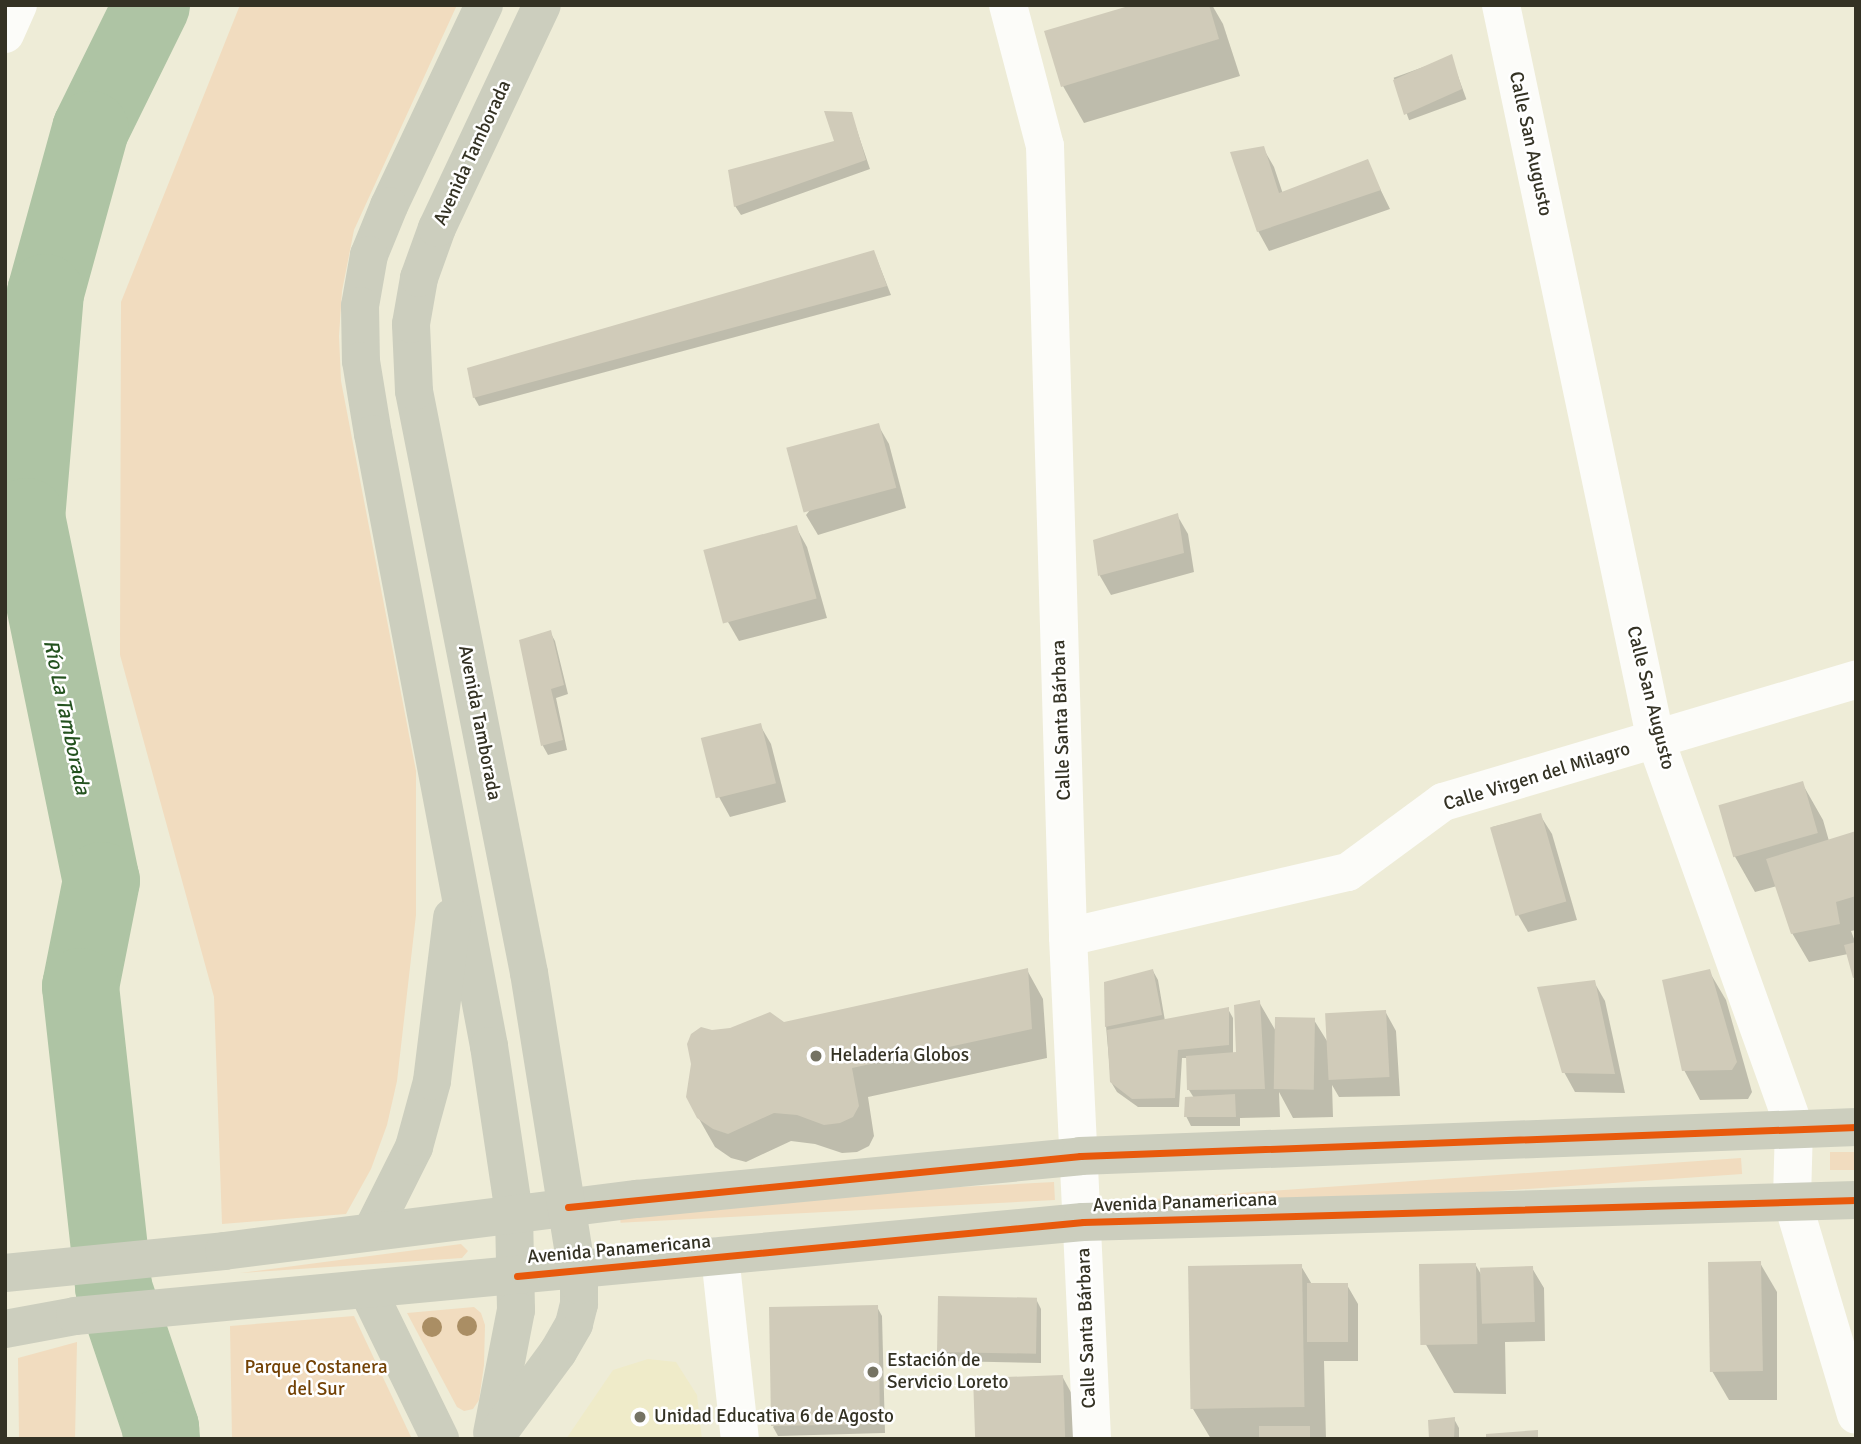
<!DOCTYPE html>
<meta charset="utf-8">
<style>
body{margin:0}
#map{position:relative;width:1861px;height:1444px;overflow:hidden;background:#eeecd7;font-family:Signika,sans-serif}
div>[style]{position:absolute}
.built>*{inset:0;background:#efebc9}
.green>*{inset:0;background:#f1dcbf;transform-origin:0 0}
.shadow>*{inset:0;background:#0003;transform-origin:0 0}
.river>*{height:77px;margin:-38.5px;padding:0 38.5px;transform-origin:38.5px;border-radius:38.5px;background:#aec4a4}
.building>*{inset:0;background:#d0cbb9;transform-origin:0 0}
.minor>*{height:38px;margin:-19px;padding:0 19px;transform-origin:19px;border-radius:19px;background:#fcfcf9}
.primary>*{height:38px;margin:-19px;padding:0 19px;transform-origin:19px;border-radius:19px;background:#cccebe}
.cycleway>*{height:7px;margin:-3.5px;padding:0 3.5px;transform-origin:3.5px;border-radius:3.5px;background:#e8590c}
.trees>*{width:20px;height:20px;margin:-10px;border-radius:50%;background:#aa8e64}
.dots>*{width:19px;height:19px;translate:-50% -50%;box-sizing:border-box;border:4px solid #fff;border-radius:50%}
span{translate:-50% -50%;white-space:nowrap;text-align:center;line-height:1.15;-webkit-text-stroke:5px #fff;paint-order:stroke}
.street-label{font-size:19px;color:#343224}
.poi-label{font-size:19px;color:#343224}
.left{translate:0 -50%;text-align:left}
.park-label{font-size:19px;color:#734205}
.water-label{font-size:21px;color:#24521f;font-style:italic}
.frame{position:absolute;inset:0;border:7px solid #343224;pointer-events:none}
</style>
<div id="map">
<div class="built">
<div style="clip-path:polygon(648px 1359px,676px 1362px,697px 1395px,702px 1439px,566px 1439px,613px 1370px)"></div>
</div>
<div class="green">
<div style="clip-path:polygon(240px 5px,457px 5px,354px 230px,342px 291px,339px 336px,341px 381px,416px 771px,416px 915px,397px 1081px,387px 1125px,371px 1169px,346px 1214px,222px 1224px,214px 997px,120px 655px,121px 302px)"></div>
<div style="left:1856px;top:1152px;width:18px;height:26px;rotate:90deg"></div>
<div style="left:1741px;top:1158px;width:16px;height:624px;rotate:86deg"></div>
<div style="left:1054px;top:1182px;width:18px;height:435px;rotate:87deg"></div>
<div style="clip-path:polygon(461px 1244px,468px 1251px,462px 1258px,240px 1273px)"></div>
<div style="clip-path:polygon(474px 1307px,481px 1313px,485px 1325px,484px 1365px,479px 1400px,473px 1409px,464px 1411px,457px 1407px,407px 1313px)"></div>
<div style="clip-path:polygon(354px 1316px,412px 1439px,232px 1439px,230px 1326px)"></div>
<div style="clip-path:polygon(77px 1342px,75px 1439px,19px 1439px,18px 1358px)"></div>
</div>
<div class="shadow">
<div style="clip-path:polygon(1139px 5px,1212px 5px,1223px 24px,1240px 76px,1084px 123px,1063px 86px)"></div>
<div style="left:1451px;top:57px;width:45px;height:61px;rotate:70deg"></div>
<div style="clip-path:polygon(851px 113px,870px 169px,741px 215px,735px 206px,836px 142px)"></div>
<div style="clip-path:polygon(1263px 148px,1274px 167px,1283px 194px,1367px 162px,1390px 209px,1269px 251px,1258px 231px)"></div>
<div style="clip-path:polygon(874px 252px,891px 295px,479px 406px,474px 397px)"></div>
<div style="clip-path:polygon(878px 425px,889px 444px,906px 508px,818px 535px,806px 515px)"></div>
<div style="clip-path:polygon(1177px 515px,1188px 534px,1194px 572px,1111px 595px,1100px 576px,1095px 541px)"></div>
<div style="clip-path:polygon(796px 527px,807px 547px,827px 618px,739px 641px,728px 622px)"></div>
<div style="clip-path:polygon(550px 632px,555px 641px,568px 694px,556px 698px,567px 750px,548px 755px,543px 746px,521px 641px)"></div>
<div style="clip-path:polygon(760px 725px,771px 744px,786px 802px,730px 817px,719px 797px)"></div>
<div style="clip-path:polygon(1802px 783px,1823px 820px,1829px 841px,1856px 832px,1856px 930px,1851px 931px,1856px 944px,1856px 980px,1848px 954px,1809px 962px,1792px 933px,1777px 886px,1755px 892px,1734px 855px,1721px 810px)"></div>
<div style="clip-path:polygon(1540px 815px,1552px 834px,1577px 920px,1528px 932px,1517px 913px,1492px 827px)"></div>
<div style="clip-path:polygon(1027px 970px,1043px 999px,1047px 1058px,868px 1097px,874px 1136px,869px 1146px,857px 1152px,842px 1153px,815px 1144px,791px 1141px,746px 1162px,731px 1158px,715px 1147px,698px 1117px,712px 1032px,783px 1024px)"></div>
<div style="clip-path:polygon(1153px 971px,1158px 980px,1165px 1021px,1228px 1009px,1233px 1018px,1233px 1054px,1238px 1053px,1259px 1002px,1277px 1033px,1314px 1020px,1327px 1041px,1385px 1011px,1396px 1031px,1400px 1096px,1339px 1097px,1332px 1085px,1333px 1117px,1293px 1118px,1279px 1092px,1280px 1117px,1240px 1118px,1240px 1126px,1191px 1126px,1186px 1116px,1194px 1098px,1189px 1090px,1188px 1058px,1182px 1058px,1179px 1107px,1138px 1107px,1117px 1092px,1111px 1082px,1106px 1026px)"></div>
<div style="clip-path:polygon(1709px 971px,1726px 1000px,1752px 1092px,1748px 1099px,1700px 1100px,1684px 1070px)"></div>
<div style="clip-path:polygon(1594px 982px,1605px 1001px,1625px 1093px,1575px 1092px,1564px 1072px)"></div>
<div style="clip-path:polygon(1760px 1263px,1777px 1292px,1777px 1400px,1729px 1400px,1712px 1371px)"></div>
<div style="clip-path:polygon(1475px 1264px,1482px 1276px,1532px 1268px,1544px 1288px,1545px 1341px,1505px 1342px,1506px 1394px,1454px 1393px,1425px 1343px)"></div>
<div style="clip-path:polygon(1301px 1266px,1313px 1286px,1347px 1285px,1358px 1304px,1358px 1361px,1324px 1361px,1326px 1439px,1211px 1439px,1193px 1409px)"></div>
<div style="clip-path:polygon(1036px 1299px,1041px 1309px,1041px 1363px,945px 1361px,940px 1351px)"></div>
<div style="clip-path:polygon(877px 1307px,882px 1316px,885px 1433px,778px 1436px,773px 1427px)"></div>
<div style="clip-path:polygon(1062px 1376px,1073px 1396px,1075px 1439px,977px 1439px)"></div>
<div style="clip-path:polygon(1454px 1419px,1459px 1428px,1459px 1439px,1430px 1439px)"></div>
</div>
<div class="river">
<div style="left:151px;top:5px;width:138px;rotate:116.2deg"></div>
<div style="left:90px;top:129px;width:169px;rotate:105.4deg"></div>
<div style="left:45px;top:292px;width:225px;rotate:94.8deg"></div>
<div style="left:26px;top:516px;width:372px;rotate:78.4deg"></div>
<div style="left:101px;top:880px;width:108px;rotate:101.2deg"></div>
<div style="left:80px;top:986px;width:303px;rotate:83.7deg"></div>
<div style="left:113px;top:1287px;width:148px;rotate:71.4deg"></div>
<div style="left:160px;top:1427px;width:12px;rotate:85deg"></div>
</div>
<div class="building">
<div style="clip-path:polygon(1132px 5px,1209px 5px,1219px 39px,1061px 87px,1044px 31px)"></div>
<div style="clip-path:polygon(1452px 54px,1462px 89px,1404px 115px,1393px 80px)"></div>
<div style="clip-path:polygon(824px 111px,852px 112px,866px 160px,734px 207px,728px 170px,834px 141px)"></div>
<div style="clip-path:polygon(1264px 146px,1279px 193px,1368px 159px,1381px 190px,1257px 232px,1230px 152px)"></div>
<div style="clip-path:polygon(874px 250px,887px 286px,473px 398px,467px 368px)"></div>
<div style="left:879px;top:423px;width:67px;height:96px;rotate:75deg"></div>
<div style="clip-path:polygon(1178px 513px,1184px 553px,1098px 576px,1093px 540px)"></div>
<div style="left:797px;top:525px;width:76px;height:97px;rotate:75deg"></div>
<div style="clip-path:polygon(551px 630px,564px 685px,551px 689px,563px 740px,541px 746px,519px 640px)"></div>
<div style="left:761px;top:723px;width:62px;height:62px;rotate:76deg"></div>
<div style="left:1803px;top:781px;width:54px;height:88px;rotate:74deg"></div>
<div style="left:1541px;top:813px;width:92px;height:53px;rotate:74deg"></div>
<div style="clip-path:polygon(1856px 831px,1856px 896px,1836px 902px,1840px 924px,1791px 934px,1766px 859px)"></div>
<div style="clip-path:polygon(1856px 942px,1856px 977px,1853px 978px,1844px 945px)"></div>
<div style="clip-path:polygon(1028px 968px,1032px 1029px,852px 1068px,859px 1106px,853px 1117px,840px 1123px,824px 1125px,797px 1115px,774px 1113px,728px 1134px,713px 1129px,697px 1118px,686px 1097px,691px 1064px,687px 1044px,691px 1034px,701px 1027px,712px 1030px,730px 1028px,770px 1012px,784px 1022px)"></div>
<div style="clip-path:polygon(1153px 969px,1162px 1015px,1105px 1027px,1104px 982px)"></div>
<div style="clip-path:polygon(1710px 969px,1737px 1062px,1732px 1070px,1682px 1071px,1662px 980px)"></div>
<div style="clip-path:polygon(1595px 980px,1615px 1074px,1562px 1073px,1537px 987px)"></div>
<div style="clip-path:polygon(1260px 1000px,1265px 1089px,1187px 1090px,1186px 1056px,1236px 1052px,1234px 1005px)"></div>
<div style="clip-path:polygon(1229px 1007px,1229px 1045px,1178px 1050px,1175px 1098px,1132px 1099px,1110px 1082px,1107px 1030px)"></div>
<div style="left:1386px;top:1010px;width:67px;height:61px;rotate:87deg"></div>
<div style="left:1275px;top:1017px;width:40px;height:72px;rotate:1deg"></div>
<div style="clip-path:polygon(1235px 1094px,1236px 1117px,1184px 1117px,1185px 1097px)"></div>
<div style="left:1761px;top:1261px;width:110px;height:53px;rotate:89deg"></div>
<div style="left:1476px;top:1263px;width:81px;height:57px;rotate:89deg"></div>
<div style="left:1302px;top:1264px;width:143px;height:114px;rotate:89deg"></div>
<div style="left:1533px;top:1266px;width:56px;height:53px;rotate:88deg"></div>
<div style="left:1348px;top:1283px;width:59px;height:41px;rotate:90deg"></div>
<div style="left:938px;top:1296px;width:99px;height:56px;rotate:1deg"></div>
<div style="left:878px;top:1305px;width:119px;height:109px;rotate:89deg"></div>
<div style="left:1063px;top:1375px;width:64px;height:90px;rotate:88deg"></div>
<div style="clip-path:polygon(1455px 1417px,1454px 1439px,1429px 1439px,1428px 1420px)"></div>
<div style="left:1310px;top:1426px;width:13px;height:51px;rotate:90deg"></div>
<div style="clip-path:polygon(1538px 1430px,1538px 1439px,1486px 1439px,1486px 1434px)"></div>
</div>
<div class="minor">
<div style="left:1008px;top:5px;width:146px;rotate:75.3deg"></div>
<div style="left:1045px;top:146px;width:791px;rotate:88.33deg"></div>
<div style="left:1068px;top:937px;width:503px;rotate:87.26deg"></div>
<div style="left:1501px;top:5px;width:752px;rotate:78.11deg"></div>
<div style="left:1656px;top:741px;width:410px;rotate:70.3deg"></div>
<div style="left:1794px;top:1127px;width:73px;rotate:91.6deg"></div>
<div style="left:1792px;top:1200px;width:224px;rotate:73.4deg"></div>
<div style="left:5px;top:34px;width:32px;rotate:-66deg"></div>
<div style="left:1068px;top:937px;width:287px;rotate:-13.1deg"></div>
<div style="left:1348px;top:872px;width:118px;rotate:-36.4deg"></div>
<div style="left:1443px;top:802px;width:431px;rotate:-16.5deg"></div>
<div style="left:720px;top:1256px;width:184px;rotate:83.8deg"></div>
</div>
<div class="primary">
<div style="left:484px;top:5px;width:222px;rotate:115.3deg"></div>
<div style="left:389px;top:206px;width:53px;rotate:112.2deg"></div>
<div style="left:369px;top:255px;width:52px;rotate:100deg"></div>
<div style="left:360px;top:306px;width:55px;rotate:89deg"></div>
<div style="left:361px;top:361px;width:74px;rotate:80.7deg"></div>
<div style="left:373px;top:434px;width:623px;rotate:79.27deg"></div>
<div style="left:489px;top:1046px;width:170px;rotate:81.5deg"></div>
<div style="left:514px;top:1214px;width:96px;rotate:88.8deg"></div>
<div style="left:516px;top:1310px;width:125px;rotate:101deg"></div>
<div style="left:372px;top:1231px;width:94px;rotate:-63.4deg"></div>
<div style="left:414px;top:1147px;width:68px;rotate:-74.7deg"></div>
<div style="left:432px;top:1081px;width:165px;rotate:-83deg"></div>
<div style="left:5px;top:1273px;width:220px;rotate:-5.7deg"></div>
<div style="left:224px;top:1251px;width:416px;rotate:-7.2deg"></div>
<div style="left:637px;top:1199px;width:445px;rotate:-5.5deg"></div>
<div style="left:1080px;top:1156px;width:777px;rotate:-2.14deg"></div>
<div style="left:367px;top:1289px;width:167px;rotate:64deg"></div>
<div style="left:5px;top:1329px;width:71px;rotate:-10.5deg"></div>
<div style="left:75px;top:1316px;width:1012px;rotate:-5.33deg"></div>
<div style="left:1083px;top:1222px;width:773px;rotate:-1.63deg"></div>
<div style="left:494px;top:1439px;width:108px;rotate:-53.7deg"></div>
<div style="left:558px;top:1352px;width:32px;rotate:-60deg"></div>
<div style="left:574px;top:1324px;width:21px;rotate:-76deg"></div>
<div style="left:579px;top:1304px;width:19px;rotate:-90deg"></div>
<div style="left:579px;top:1285px;width:316px;rotate:-99.1deg"></div>
<div style="left:529px;top:973px;width:593px;rotate:-101.18deg"></div>
<div style="left:414px;top:391px;width:67px;rotate:-92.6deg"></div>
<div style="left:411px;top:324px;width:47px;rotate:-80.1deg"></div>
<div style="left:419px;top:278px;width:53px;rotate:-70.2deg"></div>
<div style="left:437px;top:228px;width:246px;rotate:-64.8deg"></div>
</div>
<div class="cycleway">
<div style="left:568px;top:1207px;width:515px;rotate:-5.69deg"></div>
<div style="left:1080px;top:1156px;width:777px;rotate:-2.14deg"></div>
<div style="left:517px;top:1276px;width:569px;rotate:-5.45deg"></div>
<div style="left:1083px;top:1222px;width:773px;rotate:-1.63deg"></div>
</div>
<div class="trees">
<div style="left:467px;top:1326px"></div>
<div style="left:432px;top:1327px"></div>
</div>
<div class="dots">
<div style="left:816px;top:1056px;background:#757363"></div>
<div style="left:873px;top:1372px;background:#757363"></div>
<div style="left:640px;top:1417px;background:#757363"></div>
</div>
<div class="street-label">
<span style="left:1530px;top:144px;rotate:78deg">Calle San Augusto</span>
<span style="left:473px;top:153px;rotate:-65deg">Avenida Tamborada</span>
<span style="left:1650px;top:698px;rotate:76deg">Calle San Augusto</span>
<span style="left:1062px;top:720px;rotate:-92deg">Calle Santa Bárbara</span>
<span style="left:479px;top:723px;rotate:79deg">Avenida Tamborada</span>
<span style="left:1537px;top:777px;rotate:-17deg">Calle Virgen del Milagro</span>
<span style="left:1185px;top:1203px;rotate:-2deg">Avenida Panamericana</span>
<span style="left:619px;top:1250px;rotate:-5deg">Avenida Panamericana</span>
<span style="left:1087px;top:1328px;rotate:-92deg">Calle Santa Bárbara</span>
</div>
<div class="poi-label">
<span class="left" style="left:830px;top:1056px">Heladería Globos</span>
<span class="left" style="left:887px;top:1372px">Estación de<br>Servicio Loreto</span>
<span class="left" style="left:654px;top:1417px">Unidad Educativa 6 de Agosto</span>
</div>
<div class="park-label">
<span style="left:316px;top:1379px">Parque Costanera<br>del Sur</span>
</div>
<div class="water-label">
<span style="left:67px;top:717px;rotate:78deg">Río La Tamborada</span>
</div>
<div class="frame"></div>
</div>
